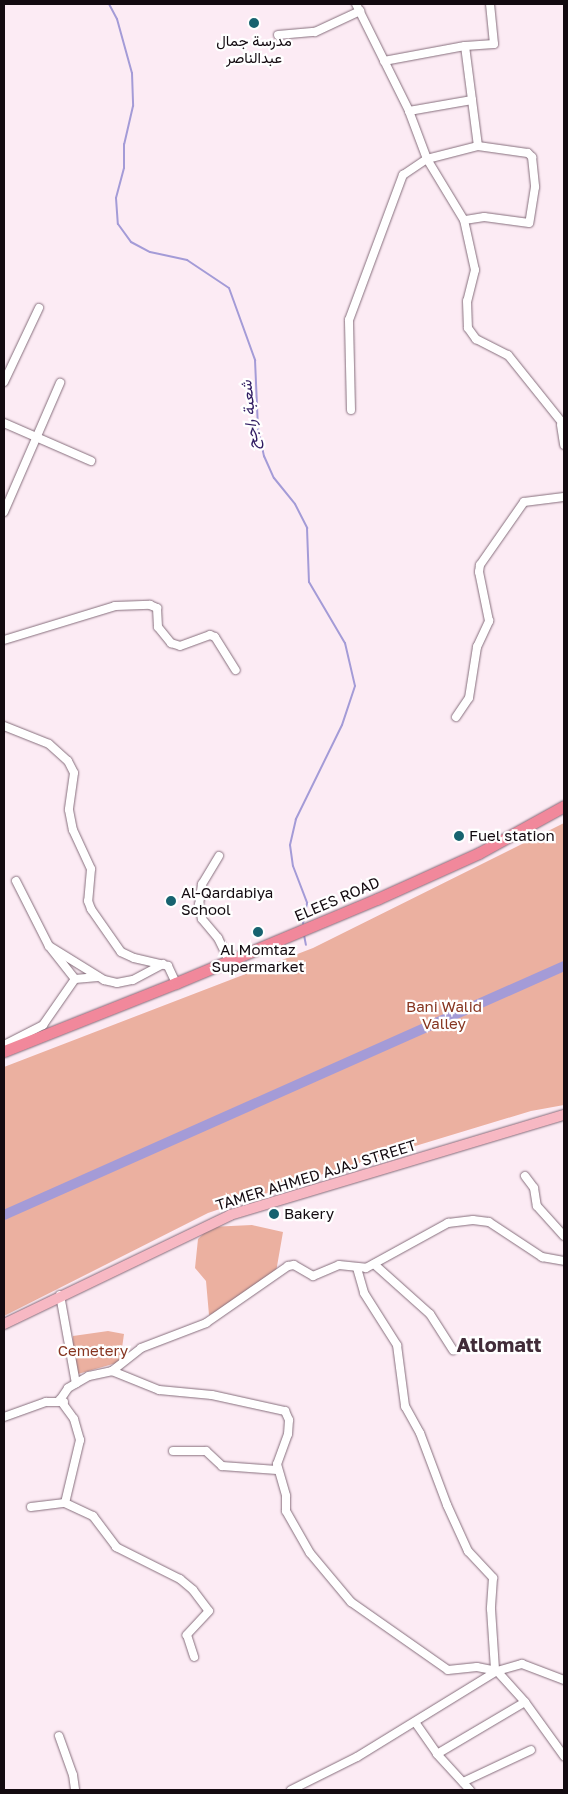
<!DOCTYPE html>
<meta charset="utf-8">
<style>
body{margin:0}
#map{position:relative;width:568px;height:1794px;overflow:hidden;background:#fcebf4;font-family:"Golos Text",Vazirmatn,sans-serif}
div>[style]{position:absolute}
.green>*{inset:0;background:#ebb0a0}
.stream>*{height:2px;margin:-1px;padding:0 1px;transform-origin:1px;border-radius:1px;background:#a49bd7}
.river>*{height:10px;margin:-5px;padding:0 5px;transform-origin:5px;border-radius:5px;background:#a49bd7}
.roads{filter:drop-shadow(0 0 1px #866e7c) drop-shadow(0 0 1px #866e7c)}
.minor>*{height:8px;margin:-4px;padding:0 4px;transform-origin:4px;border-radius:4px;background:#fff}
.major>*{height:10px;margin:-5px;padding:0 5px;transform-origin:5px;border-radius:5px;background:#f7b8c3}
.highway>*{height:11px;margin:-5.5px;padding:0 5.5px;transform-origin:5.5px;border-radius:5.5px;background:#f1889b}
.dots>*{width:14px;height:14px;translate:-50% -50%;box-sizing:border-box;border:2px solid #fff;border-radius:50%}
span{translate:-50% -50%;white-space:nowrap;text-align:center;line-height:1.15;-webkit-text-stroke:4.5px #fff;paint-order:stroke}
.poi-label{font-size:15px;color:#130a10}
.left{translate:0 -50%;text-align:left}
.street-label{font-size:15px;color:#130a10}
.park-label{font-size:15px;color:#873621}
.water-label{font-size:16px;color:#2f1b61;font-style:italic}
.district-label{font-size:20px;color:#412c39;font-weight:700}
.frame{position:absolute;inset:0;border:5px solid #130a10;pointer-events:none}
</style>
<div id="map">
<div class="green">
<div style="clip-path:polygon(564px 823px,564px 1105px,531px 1111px,323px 1174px,208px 1213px,4px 1316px,4px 1067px,313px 948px)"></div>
<div style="clip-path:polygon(252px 1225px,283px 1232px,276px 1272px,230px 1307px,209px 1315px,206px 1281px,195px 1268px,198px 1239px,210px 1227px)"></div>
<div style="clip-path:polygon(108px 1331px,124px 1334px,120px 1362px,78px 1374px,72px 1350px,73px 1336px)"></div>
</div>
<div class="stream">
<div style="left:109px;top:4px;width:17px;rotate:62deg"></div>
<div style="left:117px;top:19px;width:56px;rotate:74.5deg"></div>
<div style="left:132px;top:73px;width:33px;rotate:88deg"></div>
<div style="left:133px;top:106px;width:39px;rotate:103deg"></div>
<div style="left:124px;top:144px;width:24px;rotate:90deg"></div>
<div style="left:124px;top:168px;width:31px;rotate:105deg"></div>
<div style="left:116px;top:198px;width:26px;rotate:86deg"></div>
<div style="left:118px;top:224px;width:22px;rotate:54deg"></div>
<div style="left:131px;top:242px;width:21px;rotate:28deg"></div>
<div style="left:150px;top:252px;width:38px;rotate:12deg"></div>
<div style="left:187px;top:260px;width:50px;rotate:33.7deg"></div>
<div style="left:229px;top:288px;width:77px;rotate:70.1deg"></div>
<div style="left:255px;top:360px;width:68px;rotate:87.5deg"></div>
<div style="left:258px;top:428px;width:29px;rotate:78deg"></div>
<div style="left:264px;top:456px;width:24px;rotate:66deg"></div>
<div style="left:274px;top:478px;width:33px;rotate:51deg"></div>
<div style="left:295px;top:504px;width:27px;rotate:63deg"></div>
<div style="left:307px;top:528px;width:54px;rotate:87.9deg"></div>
<div style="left:309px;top:582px;width:71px;rotate:59.5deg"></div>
<div style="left:345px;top:643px;width:44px;rotate:76.9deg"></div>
<div style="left:355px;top:686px;width:41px;rotate:108.4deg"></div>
<div style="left:342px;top:725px;width:105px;rotate:116.1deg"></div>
<div style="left:296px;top:819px;width:27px;rotate:103deg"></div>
<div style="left:290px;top:845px;width:21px;rotate:82deg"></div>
<div style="left:293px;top:866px;width:40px;rotate:69deg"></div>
<div style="left:307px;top:903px;width:21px;rotate:101deg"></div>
<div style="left:304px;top:935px;width:10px;rotate:79deg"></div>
</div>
<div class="river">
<div style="left:4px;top:1215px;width:613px;rotate:-23.97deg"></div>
</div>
<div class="roads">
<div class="minor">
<div style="left:356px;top:4px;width:119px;rotate:63.6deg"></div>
<div style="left:409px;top:111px;width:51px;rotate:69.4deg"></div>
<div style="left:427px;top:159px;width:71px;rotate:58.8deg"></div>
<div style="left:464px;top:220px;width:51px;rotate:77.6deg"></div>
<div style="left:475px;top:270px;width:32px;rotate:104deg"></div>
<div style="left:467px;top:301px;width:27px;rotate:88deg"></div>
<div style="left:468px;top:328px;width:14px;rotate:54deg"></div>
<div style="left:476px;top:339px;width:36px;rotate:27deg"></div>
<div style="left:508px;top:355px;width:90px;rotate:51.3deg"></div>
<div style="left:278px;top:35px;width:37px;rotate:-5deg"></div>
<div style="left:315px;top:32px;width:50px;rotate:-25deg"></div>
<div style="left:465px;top:46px;width:29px;rotate:-4deg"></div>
<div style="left:494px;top:44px;width:40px;rotate:-95.7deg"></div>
<div style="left:384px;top:61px;width:82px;rotate:-10.5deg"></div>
<div style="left:465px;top:46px;width:54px;rotate:82.6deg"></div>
<div style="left:472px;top:100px;width:64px;rotate:170.1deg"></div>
<div style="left:472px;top:100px;width:46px;rotate:82.6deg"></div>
<div style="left:4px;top:382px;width:82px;rotate:-64.7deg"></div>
<div style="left:351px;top:410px;width:90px;rotate:-91.3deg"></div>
<div style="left:349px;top:320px;width:155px;rotate:-69.6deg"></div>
<div style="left:403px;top:175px;width:29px;rotate:-34deg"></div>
<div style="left:427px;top:159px;width:53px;rotate:-14.3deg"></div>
<div style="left:478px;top:146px;width:50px;rotate:8deg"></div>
<div style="left:528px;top:153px;width:6px;rotate:45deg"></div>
<div style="left:532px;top:157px;width:30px;rotate:84deg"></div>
<div style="left:535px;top:187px;width:36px;rotate:99deg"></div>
<div style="left:529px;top:223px;width:45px;rotate:-172.4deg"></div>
<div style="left:484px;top:217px;width:20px;rotate:171deg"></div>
<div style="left:4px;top:423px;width:95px;rotate:23.6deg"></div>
<div style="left:561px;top:425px;width:20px;rotate:81deg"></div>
<div style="left:4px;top:512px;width:141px;rotate:-66.5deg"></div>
<div style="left:4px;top:640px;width:116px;rotate:-17deg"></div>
<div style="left:115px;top:606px;width:35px;rotate:-2deg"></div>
<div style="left:150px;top:605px;width:8px;rotate:23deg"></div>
<div style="left:157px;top:608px;width:19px;rotate:87deg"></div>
<div style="left:158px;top:627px;width:21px;rotate:51deg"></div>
<div style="left:171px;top:643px;width:9px;rotate:18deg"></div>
<div style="left:180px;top:646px;width:32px;rotate:-20deg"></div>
<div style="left:210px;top:635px;width:5px;rotate:22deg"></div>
<div style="left:215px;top:637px;width:39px;rotate:58deg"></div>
<div style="left:456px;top:717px;width:23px;rotate:-56deg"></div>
<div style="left:469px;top:698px;width:52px;rotate:-81.1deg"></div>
<div style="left:477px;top:647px;width:29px;rotate:-65deg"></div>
<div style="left:489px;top:621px;width:50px;rotate:-101.5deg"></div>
<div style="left:479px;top:572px;width:7px;rotate:-82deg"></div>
<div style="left:480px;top:565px;width:77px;rotate:-55.1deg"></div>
<div style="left:524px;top:502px;width:40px;rotate:-7.1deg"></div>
<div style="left:4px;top:726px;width:48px;rotate:21.8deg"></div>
<div style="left:49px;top:744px;width:25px;rotate:42deg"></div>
<div style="left:68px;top:761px;width:13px;rotate:63deg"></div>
<div style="left:74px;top:773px;width:37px;rotate:98deg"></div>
<div style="left:69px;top:810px;width:20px;rotate:79deg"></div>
<div style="left:73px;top:830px;width:43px;rotate:65.2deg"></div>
<div style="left:91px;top:869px;width:32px;rotate:95deg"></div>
<div style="left:88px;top:901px;width:9px;rotate:69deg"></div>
<div style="left:91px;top:909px;width:52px;rotate:55.1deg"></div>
<div style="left:121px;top:952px;width:14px;rotate:25deg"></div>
<div style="left:134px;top:958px;width:35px;rotate:13deg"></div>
<div style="left:168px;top:966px;width:19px;rotate:65deg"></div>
<div style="left:219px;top:856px;width:33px;rotate:121deg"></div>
<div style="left:202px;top:884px;width:21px;rotate:98deg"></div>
<div style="left:199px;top:905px;width:14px;rotate:78deg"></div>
<div style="left:202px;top:919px;width:25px;rotate:50deg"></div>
<div style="left:218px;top:938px;width:25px;rotate:64deg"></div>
<div style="left:16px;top:881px;width:73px;rotate:63.1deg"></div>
<div style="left:49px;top:946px;width:42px;rotate:51.8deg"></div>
<div style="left:49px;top:946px;width:65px;rotate:31.7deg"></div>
<div style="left:104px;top:980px;width:13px;rotate:13deg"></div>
<div style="left:117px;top:983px;width:16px;rotate:-11deg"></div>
<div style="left:133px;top:980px;width:34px;rotate:-28deg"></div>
<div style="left:4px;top:1045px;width:44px;rotate:-27.1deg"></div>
<div style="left:43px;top:1025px;width:56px;rotate:-55.2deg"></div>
<div style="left:75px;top:979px;width:23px;rotate:-5deg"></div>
<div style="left:525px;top:1176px;width:15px;rotate:53deg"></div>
<div style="left:534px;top:1188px;width:18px;rotate:81deg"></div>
<div style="left:537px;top:1206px;width:40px;rotate:48deg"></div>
<div style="left:374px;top:1264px;width:75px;rotate:41.8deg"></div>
<div style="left:430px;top:1314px;width:43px;rotate:57.4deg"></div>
<div style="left:357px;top:1268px;width:26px;rotate:74deg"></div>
<div style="left:364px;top:1293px;width:62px;rotate:57.6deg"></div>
<div style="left:397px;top:1345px;width:62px;rotate:82.5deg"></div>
<div style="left:405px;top:1406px;width:31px;rotate:61deg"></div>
<div style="left:420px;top:1433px;width:77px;rotate:69.4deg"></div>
<div style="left:447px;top:1505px;width:51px;rotate:65.5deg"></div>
<div style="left:468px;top:1551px;width:37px;rotate:47deg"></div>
<div style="left:493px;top:1578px;width:31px;rotate:94deg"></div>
<div style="left:491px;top:1609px;width:61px;rotate:86.2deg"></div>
<div style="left:60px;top:1295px;width:90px;rotate:79.8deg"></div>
<div style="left:112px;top:1371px;width:51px;rotate:22deg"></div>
<div style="left:159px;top:1390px;width:53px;rotate:5.4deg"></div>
<div style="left:212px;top:1395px;width:75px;rotate:12.4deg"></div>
<div style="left:285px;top:1411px;width:10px;rotate:66deg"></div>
<div style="left:289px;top:1420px;width:14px;rotate:94deg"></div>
<div style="left:288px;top:1434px;width:32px;rotate:110deg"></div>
<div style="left:277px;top:1464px;width:33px;rotate:74deg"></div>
<div style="left:286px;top:1496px;width:15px;rotate:90deg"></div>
<div style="left:286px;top:1511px;width:48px;rotate:60.3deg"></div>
<div style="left:310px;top:1553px;width:64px;rotate:50.1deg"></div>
<div style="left:351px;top:1602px;width:118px;rotate:35deg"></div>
<div style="left:448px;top:1670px;width:29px;rotate:-6deg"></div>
<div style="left:477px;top:1667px;width:20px;rotate:11deg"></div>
<div style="left:497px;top:1671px;width:26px;rotate:-16deg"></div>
<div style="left:522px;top:1664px;width:45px;rotate:20.9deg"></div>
<div style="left:4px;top:1417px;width:45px;rotate:-19.7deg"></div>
<div style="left:46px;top:1402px;width:18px"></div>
<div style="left:173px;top:1451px;width:33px"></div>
<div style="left:206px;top:1451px;width:22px;rotate:43deg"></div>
<div style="left:222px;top:1466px;width:55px;rotate:4.2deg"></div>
<div style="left:65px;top:1503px;width:31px;rotate:25deg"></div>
<div style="left:93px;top:1516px;width:39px;rotate:53deg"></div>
<div style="left:116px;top:1547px;width:72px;rotate:26.6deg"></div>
<div style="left:180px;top:1579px;width:17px;rotate:40deg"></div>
<div style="left:193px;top:1590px;width:26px;rotate:53deg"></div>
<div style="left:209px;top:1611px;width:33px;rotate:133deg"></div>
<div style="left:187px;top:1635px;width:23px;rotate:72deg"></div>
<div style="left:31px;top:1507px;width:34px;rotate:-7deg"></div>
<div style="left:65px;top:1503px;width:65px;rotate:-76.6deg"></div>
<div style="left:80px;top:1440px;width:22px;rotate:-106deg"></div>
<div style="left:74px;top:1419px;width:24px;rotate:-126deg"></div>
<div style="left:60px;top:1400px;width:14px;rotate:-56deg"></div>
<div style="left:68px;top:1388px;width:24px;rotate:-30deg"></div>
<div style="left:89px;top:1376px;width:24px;rotate:-12deg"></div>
<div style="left:112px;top:1371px;width:37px;rotate:-38deg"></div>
<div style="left:141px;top:1348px;width:70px;rotate:-21deg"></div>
<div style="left:206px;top:1323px;width:100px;rotate:-34.8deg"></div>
<div style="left:288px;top:1266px;width:6px;rotate:-9deg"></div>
<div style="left:294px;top:1265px;width:22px;rotate:30deg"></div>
<div style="left:313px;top:1276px;width:28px;rotate:-23deg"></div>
<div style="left:339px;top:1265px;width:27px;rotate:6deg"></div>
<div style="left:366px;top:1268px;width:94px;rotate:-28.8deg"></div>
<div style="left:448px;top:1223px;width:25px;rotate:-7deg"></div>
<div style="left:473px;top:1220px;width:16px;rotate:7deg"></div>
<div style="left:489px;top:1222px;width:64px;rotate:33.4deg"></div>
<div style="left:542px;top:1257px;width:22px;rotate:10deg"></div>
<div style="left:415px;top:1722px;width:39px;rotate:55deg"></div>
<div style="left:437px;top:1754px;width:49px;rotate:47.5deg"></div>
<div style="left:59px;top:1736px;width:41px;rotate:70.3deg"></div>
<div style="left:73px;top:1775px;width:15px;rotate:82deg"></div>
<div style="left:437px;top:1754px;width:102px;rotate:-30.6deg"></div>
<div style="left:463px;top:1782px;width:75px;rotate:-25.2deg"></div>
<div style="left:291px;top:1790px;width:74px;rotate:-26.6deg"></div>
<div style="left:357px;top:1757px;width:164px;rotate:-31.6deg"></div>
<div style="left:497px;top:1671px;width:42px;rotate:47.9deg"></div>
<div style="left:525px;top:1702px;width:67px;rotate:54.2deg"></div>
</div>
<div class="major">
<div style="left:4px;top:1324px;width:251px;rotate:-25.7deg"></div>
<div style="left:230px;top:1215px;width:349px;rotate:-16.7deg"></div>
</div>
<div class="highway">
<div style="left:4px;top:1051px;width:185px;rotate:-21.6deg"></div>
<div style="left:176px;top:983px;width:218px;rotate:-22.7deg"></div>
<div style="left:377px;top:899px;width:112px;rotate:-24.3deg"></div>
<div style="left:479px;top:853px;width:97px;rotate:-28.9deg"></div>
</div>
</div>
<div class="dots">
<div style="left:254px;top:23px;background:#17626f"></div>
<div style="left:459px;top:836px;background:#17626f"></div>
<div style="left:171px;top:901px;background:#17626f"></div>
<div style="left:258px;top:932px;background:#17626f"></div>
<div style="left:274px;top:1214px;background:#17626f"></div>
</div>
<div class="poi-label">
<span style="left:254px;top:49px">مدرسة جمال<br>عبدالناصر</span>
<span class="left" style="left:469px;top:836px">Fuel station</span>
<span class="left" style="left:181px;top:901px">Al-Qardabiya<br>School</span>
<span style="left:258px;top:958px">Al Momtaz<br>Supermarket</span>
<span class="left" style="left:284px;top:1214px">Bakery</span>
</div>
<div class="street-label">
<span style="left:337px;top:899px;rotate:-23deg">ELEES ROAD</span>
<span style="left:316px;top:1175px;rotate:-17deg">TAMER AHMED AJAJ STREET</span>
</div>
<div class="park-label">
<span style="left:444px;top:1015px">Bani Walid<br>Valley</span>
<span style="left:93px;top:1351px">Cemetery</span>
</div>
<div class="water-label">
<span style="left:249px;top:415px;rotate:-96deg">شعبة راجح</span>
</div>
<div class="district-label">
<span style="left:499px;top:1344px">Atlomatt</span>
</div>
<div class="frame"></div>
</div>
